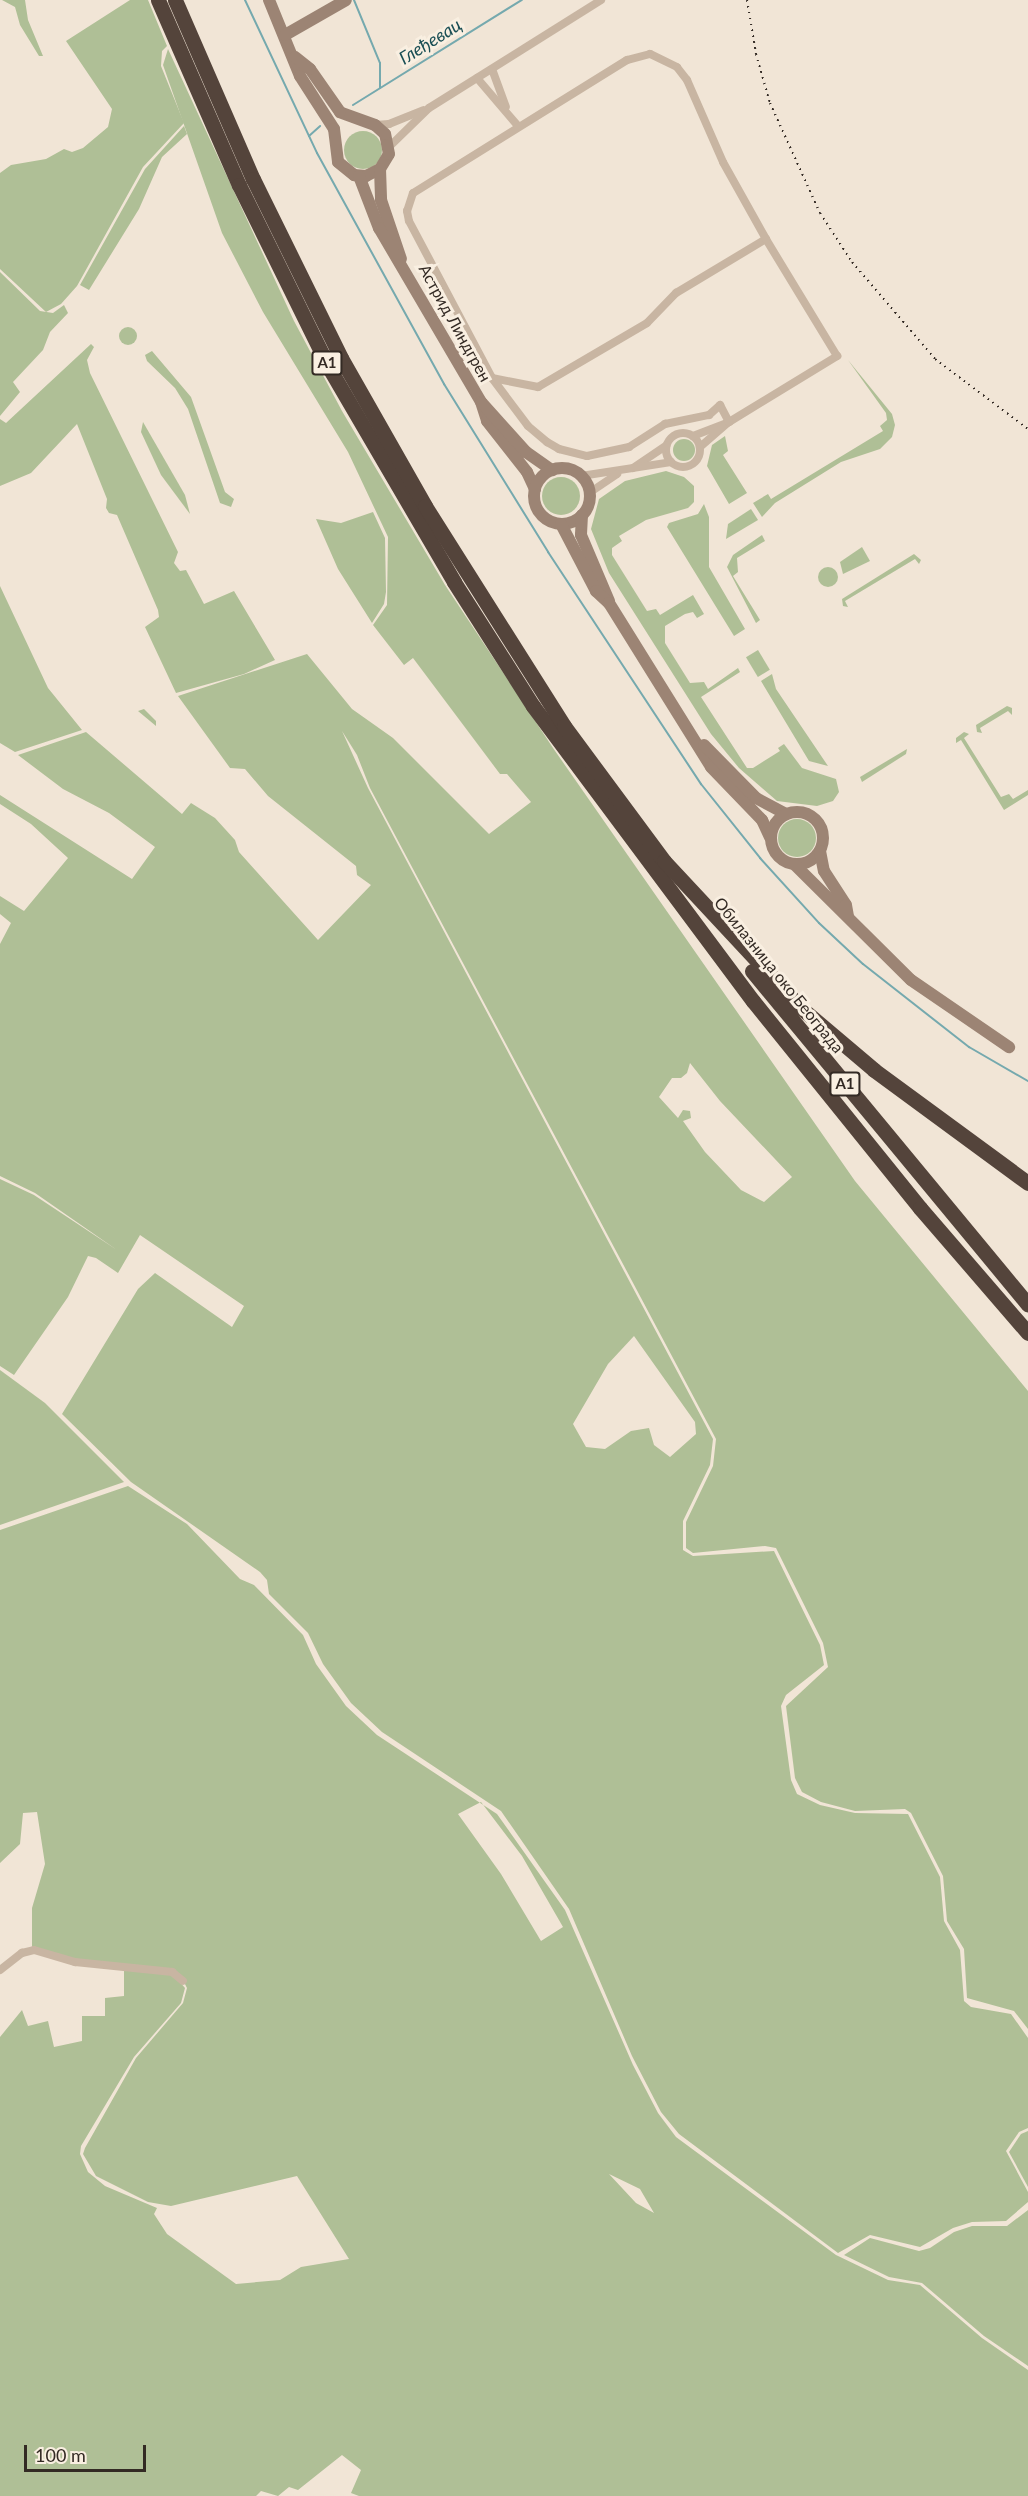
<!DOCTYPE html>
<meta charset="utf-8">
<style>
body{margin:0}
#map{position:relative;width:1028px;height:2496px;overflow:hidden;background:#f1e5d6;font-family:Lato,sans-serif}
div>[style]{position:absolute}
.green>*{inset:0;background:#afbf96;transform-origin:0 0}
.round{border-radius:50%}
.stream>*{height:2px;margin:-1px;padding:0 1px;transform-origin:1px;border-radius:1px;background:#75a9ae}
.street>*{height:8px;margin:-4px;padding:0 4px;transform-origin:4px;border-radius:4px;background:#c8b5a2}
.street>.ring{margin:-4px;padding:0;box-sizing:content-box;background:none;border:8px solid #c8b5a2;border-radius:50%}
.secondary>*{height:12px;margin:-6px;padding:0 6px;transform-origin:6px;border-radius:6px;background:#9c8474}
.secondary>.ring{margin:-6px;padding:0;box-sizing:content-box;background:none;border:12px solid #9c8474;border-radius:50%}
.highway>*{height:15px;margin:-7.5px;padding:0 7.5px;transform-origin:7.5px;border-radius:7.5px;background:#54443b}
.rail>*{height:2px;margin-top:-1px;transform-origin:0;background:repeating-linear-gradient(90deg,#332a24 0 1.5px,transparent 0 6px)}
span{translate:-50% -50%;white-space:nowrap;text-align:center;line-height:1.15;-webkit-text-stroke:6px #f9efe1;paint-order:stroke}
.shield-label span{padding:2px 4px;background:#f9efe1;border:2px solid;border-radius:4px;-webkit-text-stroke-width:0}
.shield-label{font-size:15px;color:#332a24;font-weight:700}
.street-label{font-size:16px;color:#332a24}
.water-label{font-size:18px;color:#1a4e54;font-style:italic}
.scale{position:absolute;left:24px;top:2445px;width:122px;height:27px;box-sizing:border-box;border:3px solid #332a24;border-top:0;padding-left:8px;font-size:18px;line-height:21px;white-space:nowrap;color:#332a24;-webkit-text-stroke:4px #f9efe1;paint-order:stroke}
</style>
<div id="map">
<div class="green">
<div style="clip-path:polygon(2px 0,25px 0,28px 20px,43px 56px,39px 56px,20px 25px,15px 7px)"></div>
<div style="clip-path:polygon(130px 0,148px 0,167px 46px,162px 51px,161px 66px,184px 123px,143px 167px,77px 286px,61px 304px,46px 312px,0 269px,0 173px,11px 165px,46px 159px,64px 149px,72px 152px,83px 148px,108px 127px,112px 109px,66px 41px)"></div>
<div style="clip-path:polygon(evenodd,168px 49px,294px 321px,342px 411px,445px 585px,553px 748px,855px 1181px,1028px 1391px,1028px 2029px,1014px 2011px,967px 1998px,964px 1949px,947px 1921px,943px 1876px,911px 1813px,905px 1809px,855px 1811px,821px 1802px,802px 1792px,795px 1778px,786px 1706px,828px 1667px,823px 1643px,776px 1548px,765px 1546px,693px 1553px,686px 1548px,686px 1522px,713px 1466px,716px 1439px,370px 788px,357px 755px,342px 731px,368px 788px,713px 1439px,710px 1465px,683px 1521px,683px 1550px,693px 1556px,774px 1551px,820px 1645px,824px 1665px,786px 1695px,781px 1706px,791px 1780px,797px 1794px,820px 1805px,855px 1813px,908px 1814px,940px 1877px,944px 1921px,960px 1950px,964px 2001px,971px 2007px,1011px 2014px,1028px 2038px,1028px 2128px,1019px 2132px,1006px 2151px,1028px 2192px,1028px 2202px,1006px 2221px,972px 2222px,953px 2228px,920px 2247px,870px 2235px,838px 2253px,679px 2134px,661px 2112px,632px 2056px,569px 1909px,501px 1811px,382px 1732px,351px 1703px,323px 1664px,308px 1633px,269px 1594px,267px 1580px,260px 1572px,131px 1482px,62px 1414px,138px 1289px,155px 1273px,232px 1327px,244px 1306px,140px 1235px,118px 1273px,96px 1258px,88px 1256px,68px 1297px,14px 1375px,0 1366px,0 1179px,34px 1195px,117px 1250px,35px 1193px,0 1176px,0 944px,11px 923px,0 914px,0 896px,24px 911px,68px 858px,31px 824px,0 804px,0 795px,132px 879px,155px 847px,109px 813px,63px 789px,18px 755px,86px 732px,182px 814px,191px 803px,215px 818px,235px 840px,239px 852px,318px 940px,371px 885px,357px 875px,356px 866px,268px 796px,245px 769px,230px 768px,178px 696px,307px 654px,352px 709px,393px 738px,489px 834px,531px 802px,507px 774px,500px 774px,413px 658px,404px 665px,373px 625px,387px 605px,388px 537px,348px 452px,263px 312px,222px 233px,163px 65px,168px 49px,690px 1063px,720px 1101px,792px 1177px,764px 1202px,741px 1190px,705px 1152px,683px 1121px,691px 1118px,690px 1111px,683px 1110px,678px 1118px,659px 1097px,672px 1078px,681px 1078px,687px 1073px,690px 1063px,168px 49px,634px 1336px,695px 1422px,696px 1434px,670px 1457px,654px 1445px,649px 1428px,631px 1431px,605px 1449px,586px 1447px,573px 1424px,608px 1364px,634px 1336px)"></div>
<div style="clip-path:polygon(184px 126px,187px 134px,162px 157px,139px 209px,89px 290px,80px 285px,145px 169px)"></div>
<div class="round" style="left:344px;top:131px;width:38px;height:38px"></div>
<div style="clip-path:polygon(0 272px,40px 311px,53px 313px,64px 305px,68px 313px,50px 332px,43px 350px,13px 382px,20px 392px,0 416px)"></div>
<div class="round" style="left:119px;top:327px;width:18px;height:18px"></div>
<div style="clip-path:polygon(91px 344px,94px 347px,87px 360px,90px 373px,178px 552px,174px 563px,180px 571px,186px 570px,204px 604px,234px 591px,275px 660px,244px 674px,176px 693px,145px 627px,159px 617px,158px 610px,117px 515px,109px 513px,106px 508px,107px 499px,77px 424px,31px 473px,0 486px,0 419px,6px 423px)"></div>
<div style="clip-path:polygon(152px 351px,191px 397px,225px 492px,234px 499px,231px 507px,220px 503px,188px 409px,175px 388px,147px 361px,145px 355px)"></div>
<div style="clip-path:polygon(848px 360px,892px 414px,895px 425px,892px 437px,880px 449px,841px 462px,775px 503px,762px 517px,753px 503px,768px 494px,771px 499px,883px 431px,880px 426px,887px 420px,886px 413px)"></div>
<div style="clip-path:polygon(143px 422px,185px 495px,190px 514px,161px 475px,141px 432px)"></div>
<div style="clip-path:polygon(725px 436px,728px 451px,723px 455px,747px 493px,729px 504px,707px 466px,712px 445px)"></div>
<div class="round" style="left:673px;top:439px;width:22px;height:22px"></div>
<div style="clip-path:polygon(666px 471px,684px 477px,694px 486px,694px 502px,688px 508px,646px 520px,619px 536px,622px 541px,612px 548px,612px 555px,647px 611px,656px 609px,660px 615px,693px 595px,704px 614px,697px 618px,693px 612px,685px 614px,665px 626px,665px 643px,690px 683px,704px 682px,708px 689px,738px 668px,740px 672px,701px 697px,747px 768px,753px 768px,780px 751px,778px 748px,784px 744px,802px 768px,836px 779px,839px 792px,833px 801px,817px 806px,777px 801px,739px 768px,711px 734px,609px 573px,591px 529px,599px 499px,625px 481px)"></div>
<div class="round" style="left:542px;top:477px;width:38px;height:38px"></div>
<div style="clip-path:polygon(704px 504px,709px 517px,709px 567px,745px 629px,734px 636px,667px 527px,669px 523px,698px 514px)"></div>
<div style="clip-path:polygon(751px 509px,758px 520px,726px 539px,728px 524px)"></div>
<div style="clip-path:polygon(373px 512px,385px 538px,386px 592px,384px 604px,372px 623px,338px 569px,316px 519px,341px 523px)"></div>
<div style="clip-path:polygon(762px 535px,765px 541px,737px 558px,738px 572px,733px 576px,760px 620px,756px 623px,727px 567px,733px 555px)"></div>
<div style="clip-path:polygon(862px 547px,870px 561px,843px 574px,840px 562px)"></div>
<div style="clip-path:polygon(914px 554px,921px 560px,919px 564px,915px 559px,845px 601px,848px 607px,843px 606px,842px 599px)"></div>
<div class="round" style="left:818px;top:567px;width:20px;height:20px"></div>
<div style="clip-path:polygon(0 586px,48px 688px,82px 730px,15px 752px,0 743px)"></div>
<div style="left:758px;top:650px;width:23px;height:14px;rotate:59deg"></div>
<div style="clip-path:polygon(772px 674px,776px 689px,828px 766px,809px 761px,761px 681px)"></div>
<div style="clip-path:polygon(1007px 706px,1012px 708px,1012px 715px,1008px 711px,980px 728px,982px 733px,977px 732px,976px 725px)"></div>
<div style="clip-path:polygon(144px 709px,156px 721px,156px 726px,138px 711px)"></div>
<div style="clip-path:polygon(964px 732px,969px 734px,964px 738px,1001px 797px,1009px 794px,1013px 799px,1028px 790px,1028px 795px,1004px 810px,961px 740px,956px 743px,956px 738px)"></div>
<div style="clip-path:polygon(907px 749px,906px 754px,862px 782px,860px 777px)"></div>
<div class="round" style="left:778px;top:819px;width:38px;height:38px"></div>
<div style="clip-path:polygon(0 1370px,45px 1403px,124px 1482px,0 1525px)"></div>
<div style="clip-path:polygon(evenodd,128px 1486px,187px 1524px,240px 1579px,254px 1585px,303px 1635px,316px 1664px,346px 1706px,377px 1735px,497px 1814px,565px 1910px,633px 2065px,658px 2113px,676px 2137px,836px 2255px,888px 2280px,920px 2285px,982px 2338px,1028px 2370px,1028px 2496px,359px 2496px,351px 2493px,361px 2470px,342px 2455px,298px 2490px,289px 2487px,278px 2496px,261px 2491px,256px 2496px,0 2496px,0 2037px,22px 2010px,28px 2026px,48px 2021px,54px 2047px,82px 2041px,82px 2016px,105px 2016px,105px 1998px,124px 1996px,124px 1968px,172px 1973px,185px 1988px,181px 2003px,134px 2057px,81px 2146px,80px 2154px,88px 2172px,105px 2186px,157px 2208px,154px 2214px,167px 2234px,236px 2284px,280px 2280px,301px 2267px,349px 2259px,297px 2176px,171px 2206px,148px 2202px,96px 2176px,83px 2154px,85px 2148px,136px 2058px,183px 2003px,187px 1988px,180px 1974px,89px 1962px,32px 1949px,32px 1908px,45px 1864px,37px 1812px,23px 1813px,20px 1844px,0 1863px,0 1530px,128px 1486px,481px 1802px,522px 1856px,563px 1927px,541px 1941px,501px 1874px,458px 1814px,481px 1802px,128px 1486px,609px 2174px,640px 2189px,654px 2213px,636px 2203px,609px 2174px)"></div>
<div style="clip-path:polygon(1028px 2131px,1028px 2187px,1009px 2152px,1021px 2134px)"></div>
<div style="clip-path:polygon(1028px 2210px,1028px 2366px,984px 2336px,922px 2283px,889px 2277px,844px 2255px,870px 2238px,919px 2251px,930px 2248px,954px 2232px,972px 2226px,1007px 2226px)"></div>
</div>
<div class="stream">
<div style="left:245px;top:0;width:169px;rotate:64.8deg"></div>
<div style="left:317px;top:153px;width:264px;rotate:61.2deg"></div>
<div style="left:444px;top:384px;width:198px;rotate:58.2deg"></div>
<div style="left:548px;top:552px;width:278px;rotate:56.6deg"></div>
<div style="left:701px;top:784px;width:95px;rotate:51.4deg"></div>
<div style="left:760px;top:858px;width:88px;rotate:47.8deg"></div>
<div style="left:819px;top:923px;width:60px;rotate:43deg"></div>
<div style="left:863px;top:964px;width:135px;rotate:38.1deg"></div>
<div style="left:969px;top:1047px;width:68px;rotate:30deg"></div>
<div style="left:354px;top:0;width:68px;rotate:67.6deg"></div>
<div style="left:380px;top:63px;width:25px;rotate:90deg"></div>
<div style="left:353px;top:105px;width:199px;rotate:-31.9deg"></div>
<div style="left:309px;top:136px;width:15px;rotate:-42deg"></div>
</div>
<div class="street">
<div style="left:492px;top:69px;width:40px;rotate:69.8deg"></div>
<div style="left:477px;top:78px;width:63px;rotate:49.5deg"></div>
<div style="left:375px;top:125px;width:14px;rotate:-4deg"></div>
<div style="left:389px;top:124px;width:37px;rotate:-22deg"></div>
<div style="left:389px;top:147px;width:56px;rotate:-44.3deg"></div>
<div style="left:429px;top:108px;width:203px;rotate:-32.1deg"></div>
<div style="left:492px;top:378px;width:47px;rotate:11.1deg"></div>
<div style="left:538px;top:387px;width:126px;rotate:-30.4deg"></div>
<div style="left:647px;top:323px;width:42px;rotate:-46deg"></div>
<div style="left:676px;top:293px;width:105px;rotate:-31deg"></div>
<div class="ring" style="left:666px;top:433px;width:26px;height:26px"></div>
<div style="left:693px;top:436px;width:39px;rotate:-21deg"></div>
<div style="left:700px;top:447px;width:38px;rotate:-41deg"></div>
<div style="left:729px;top:422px;width:127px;rotate:-31.4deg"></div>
<div style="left:837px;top:356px;width:137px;rotate:-121.3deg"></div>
<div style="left:766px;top:239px;width:88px;rotate:-119.2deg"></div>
<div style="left:723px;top:162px;width:90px;rotate:-113.7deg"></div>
<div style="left:687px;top:80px;width:16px;rotate:-128deg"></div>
<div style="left:677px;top:67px;width:30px;rotate:-154deg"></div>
<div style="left:650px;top:54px;width:24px;rotate:165deg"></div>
<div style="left:627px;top:60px;width:252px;rotate:148.1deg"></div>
<div style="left:413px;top:193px;width:19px;rotate:108deg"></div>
<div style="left:407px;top:211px;width:10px;rotate:79deg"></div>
<div style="left:409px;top:221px;width:178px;rotate:62.1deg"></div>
<div style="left:492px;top:378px;width:60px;rotate:53.1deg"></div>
<div style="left:528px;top:426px;width:25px;rotate:40deg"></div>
<div style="left:547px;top:442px;width:14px;rotate:30deg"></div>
<div style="left:559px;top:449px;width:29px;rotate:14deg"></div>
<div style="left:587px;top:456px;width:43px;rotate:-12.1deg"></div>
<div style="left:629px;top:447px;width:43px;rotate:-32.6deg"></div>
<div style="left:665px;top:424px;width:45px;rotate:-11.6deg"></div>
<div style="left:709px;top:415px;width:15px;rotate:-42deg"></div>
<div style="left:720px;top:405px;width:19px;rotate:62deg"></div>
<div style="left:633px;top:468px;width:40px;rotate:-34deg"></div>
<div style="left:581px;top:476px;width:91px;rotate:-8.8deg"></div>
<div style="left:589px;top:493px;width:34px;rotate:-34deg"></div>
<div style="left:0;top:1970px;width:28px;rotate:-38deg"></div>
<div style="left:22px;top:1953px;width:12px;rotate:-14deg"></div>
<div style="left:34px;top:1950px;width:43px;rotate:16.3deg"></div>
<div style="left:75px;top:1962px;width:98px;rotate:5.9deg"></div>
<div style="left:172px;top:1972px;width:14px;rotate:39deg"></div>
</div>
<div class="secondary">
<div style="left:269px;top:0;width:82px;rotate:67.8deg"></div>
<div style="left:300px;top:76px;width:63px;rotate:57.3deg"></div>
<div style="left:334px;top:129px;width:33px;rotate:83deg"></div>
<div style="left:338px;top:162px;width:21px;rotate:39deg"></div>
<div style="left:354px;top:175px;width:12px;rotate:5deg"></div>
<div style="left:366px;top:176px;width:16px;rotate:-27deg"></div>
<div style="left:380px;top:169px;width:17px;rotate:-59deg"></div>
<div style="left:389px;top:154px;width:20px;rotate:-101deg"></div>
<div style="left:385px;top:134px;width:13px;rotate:-138deg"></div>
<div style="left:375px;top:125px;width:37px;rotate:-160deg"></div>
<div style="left:340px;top:112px;width:52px;rotate:-124.9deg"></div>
<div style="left:310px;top:69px;width:19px;rotate:-141deg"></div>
<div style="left:285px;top:35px;width:70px;rotate:-29.8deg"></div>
<div style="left:380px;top:169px;width:31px;rotate:88deg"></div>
<div style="left:381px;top:200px;width:62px;rotate:71.3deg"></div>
<div style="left:359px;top:176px;width:56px;rotate:69deg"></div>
<div style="left:379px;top:228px;width:202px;rotate:59.6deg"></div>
<div style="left:481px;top:402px;width:20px;rotate:72deg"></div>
<div style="left:487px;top:421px;width:65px;rotate:51.9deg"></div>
<div style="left:527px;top:472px;width:19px;rotate:65deg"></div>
<div style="left:482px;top:403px;width:66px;rotate:48.1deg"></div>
<div style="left:526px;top:452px;width:32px;rotate:35deg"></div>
<div class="ring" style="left:534px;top:468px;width:44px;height:44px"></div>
<div style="left:582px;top:515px;width:20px;rotate:93deg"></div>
<div style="left:581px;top:535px;width:72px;rotate:67deg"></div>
<div style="left:561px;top:524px;width:76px;rotate:62.4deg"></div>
<div style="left:596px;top:591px;width:18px;rotate:43deg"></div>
<div style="left:609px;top:603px;width:193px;rotate:58.1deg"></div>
<div style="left:711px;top:767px;width:74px;rotate:46.1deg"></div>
<div style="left:762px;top:820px;width:19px;rotate:65deg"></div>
<div style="left:704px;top:745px;width:74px;rotate:45.5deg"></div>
<div style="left:756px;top:798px;width:34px;rotate:28deg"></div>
<div class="ring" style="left:771px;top:812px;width:40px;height:40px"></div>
<div style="left:820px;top:851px;width:20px;rotate:79deg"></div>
<div style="left:824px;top:871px;width:40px;rotate:57.1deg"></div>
<div style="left:846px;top:905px;width:11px;rotate:80deg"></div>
<div style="left:795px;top:865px;width:163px;rotate:44.8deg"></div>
<div style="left:911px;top:980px;width:119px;rotate:34.4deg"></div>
</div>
<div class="highway">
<div style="left:158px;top:0;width:202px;rotate:66.4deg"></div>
<div style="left:239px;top:185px;width:202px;rotate:63.8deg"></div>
<div style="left:328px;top:366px;width:250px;rotate:59.7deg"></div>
<div style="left:454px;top:582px;width:147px;rotate:57.5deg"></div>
<div style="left:533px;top:706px;width:368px;rotate:53.3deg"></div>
<div style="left:753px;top:1001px;width:266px;rotate:51.1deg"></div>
<div style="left:920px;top:1208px;width:165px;rotate:49.2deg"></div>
<div style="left:175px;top:0;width:195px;rotate:66.5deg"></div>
<div style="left:253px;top:179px;width:199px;rotate:63.8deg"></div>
<div style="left:341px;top:358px;width:170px;rotate:60.4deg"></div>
<div style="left:425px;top:506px;width:260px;rotate:57.7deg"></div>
<div style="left:564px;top:726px;width:168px;rotate:53.5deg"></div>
<div style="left:664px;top:861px;width:201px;rotate:47deg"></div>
<div style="left:801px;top:1008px;width:96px;rotate:40.3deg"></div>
<div style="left:874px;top:1070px;width:191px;rotate:36.3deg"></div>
<div style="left:752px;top:971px;width:433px;rotate:50.4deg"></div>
</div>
<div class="rail">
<div style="left:747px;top:0;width:55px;rotate:80.5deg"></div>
<div style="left:756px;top:54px;width:51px;rotate:74.1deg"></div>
<div style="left:770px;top:103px;width:121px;rotate:65.6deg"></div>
<div style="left:820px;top:213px;width:59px;rotate:56.9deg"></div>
<div style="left:852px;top:262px;width:128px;rotate:49.4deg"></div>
<div style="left:935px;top:359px;width:116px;rotate:37deg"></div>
</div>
<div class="shield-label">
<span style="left:327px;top:363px">A1</span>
<span style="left:845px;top:1084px">A1</span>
</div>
<div class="street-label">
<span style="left:455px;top:323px;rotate:61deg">Астрид Линдгрен</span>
<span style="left:779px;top:975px;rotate:51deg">Обилазница око Београда</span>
</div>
<div class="water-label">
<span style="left:430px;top:41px;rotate:-32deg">Глеђевац</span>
</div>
<div class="scale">100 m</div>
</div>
